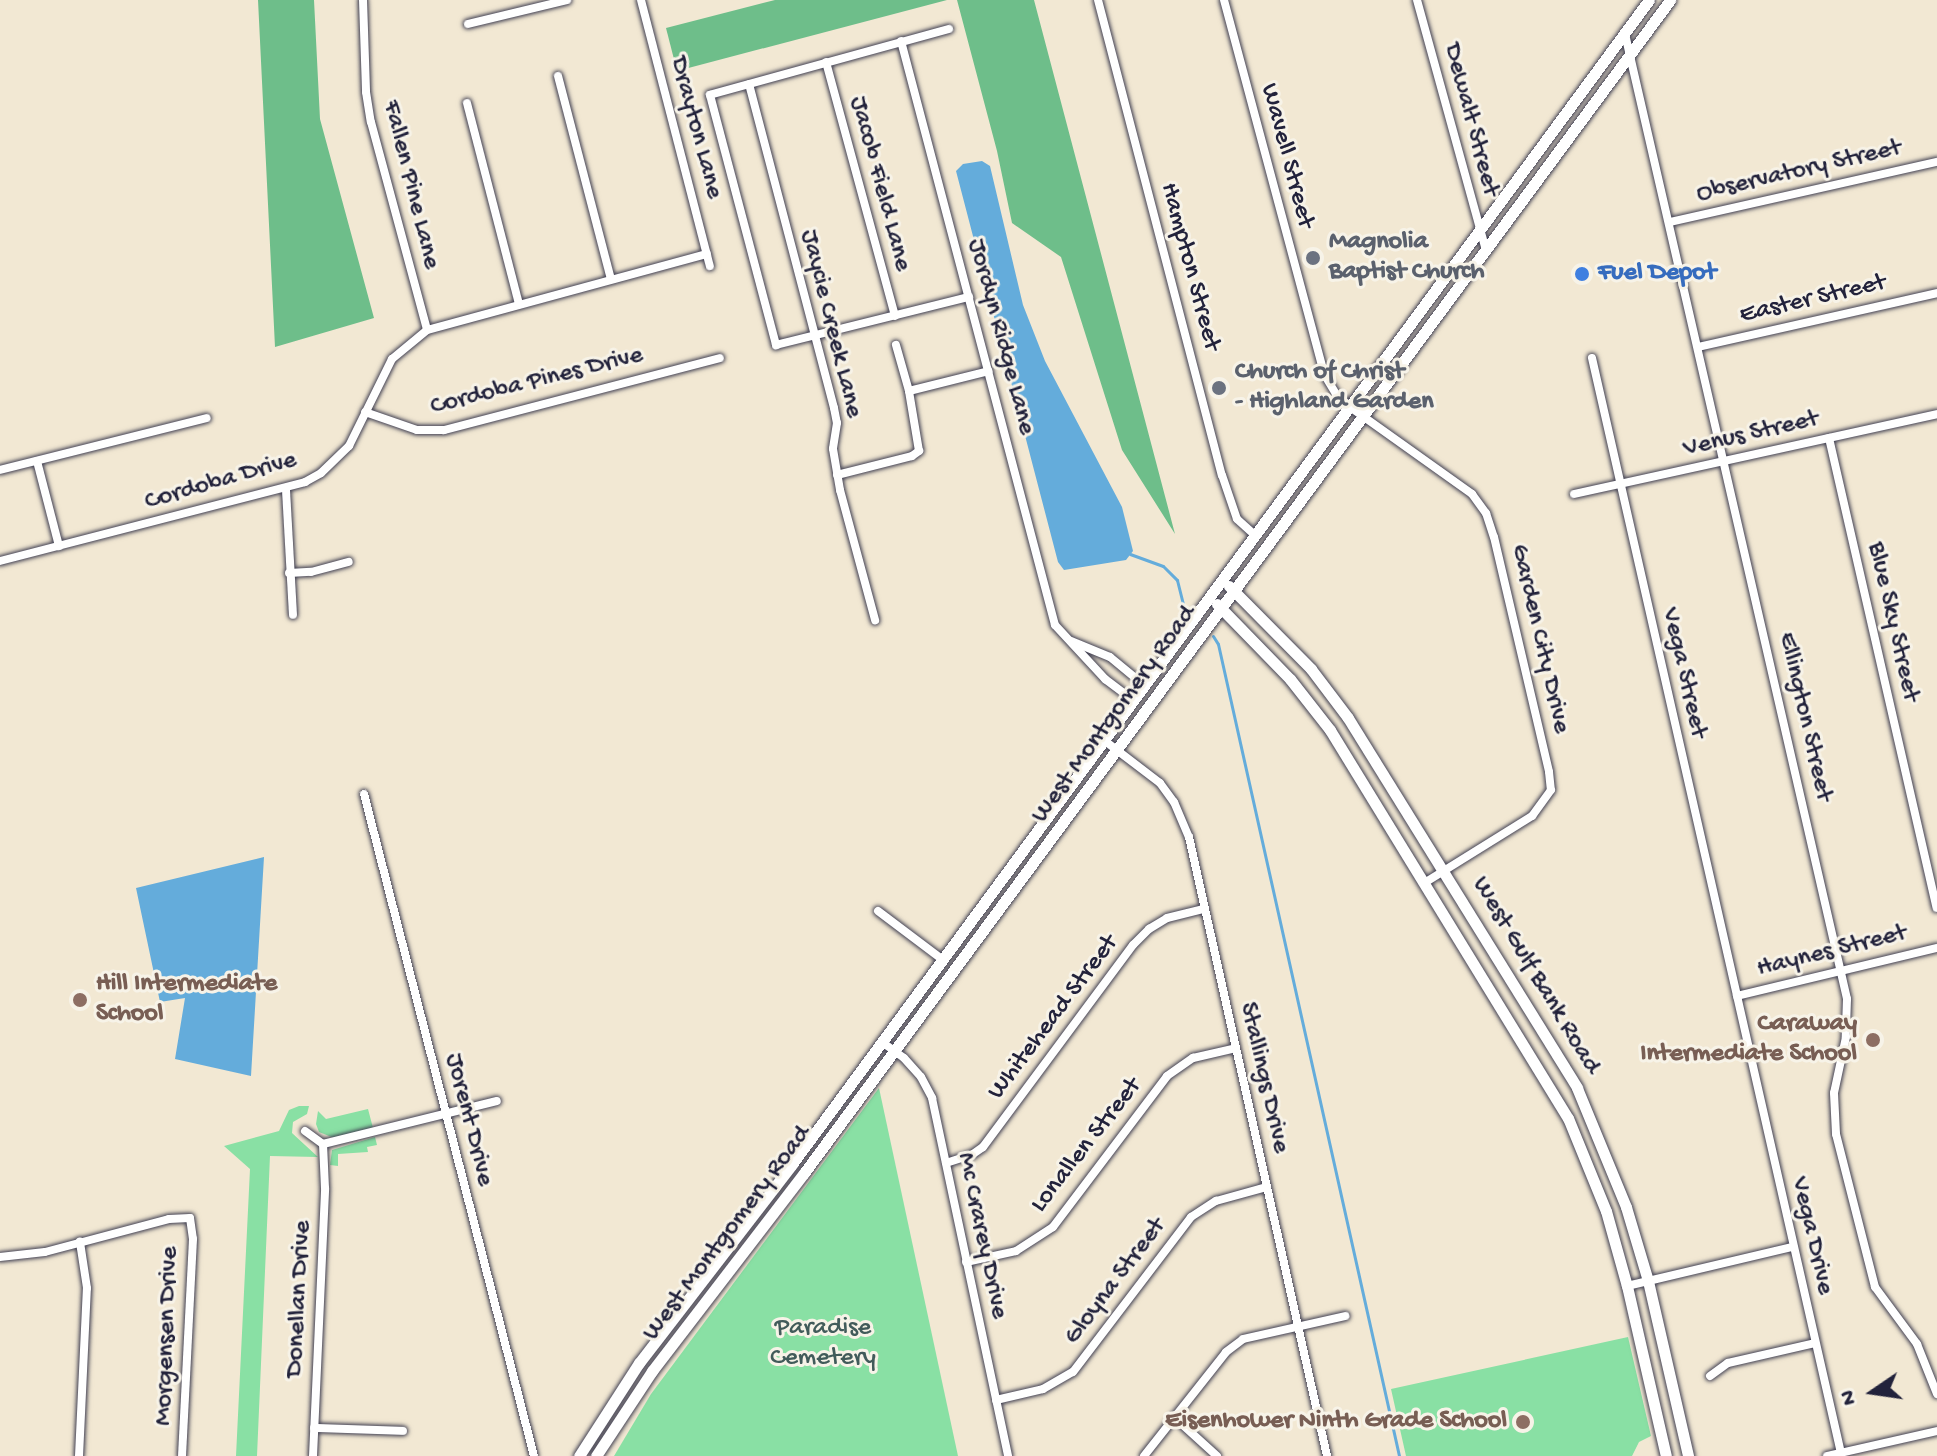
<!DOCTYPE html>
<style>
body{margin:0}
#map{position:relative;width:1937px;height:1456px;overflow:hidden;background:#f2e8d3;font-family:"Gochi Hand",sans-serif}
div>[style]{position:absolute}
.green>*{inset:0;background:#89e0a4}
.forest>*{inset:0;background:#6ebe8a}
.water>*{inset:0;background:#64acdb}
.stream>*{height:3px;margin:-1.5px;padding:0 1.5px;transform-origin:1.5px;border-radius:1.5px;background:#64acdb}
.roads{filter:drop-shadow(0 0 2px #414052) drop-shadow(0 0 2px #414052)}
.minor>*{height:8px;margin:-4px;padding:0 4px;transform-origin:4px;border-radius:4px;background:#fff}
.secondary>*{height:11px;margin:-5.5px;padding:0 5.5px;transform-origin:5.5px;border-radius:5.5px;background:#fff}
.dots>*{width:22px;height:22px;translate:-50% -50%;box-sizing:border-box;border:4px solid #f7f3e8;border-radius:50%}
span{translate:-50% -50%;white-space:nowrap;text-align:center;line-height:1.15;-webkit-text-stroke:6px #f7f3e8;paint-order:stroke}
.street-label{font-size:26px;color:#22223b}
.worship-label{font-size:26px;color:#5b616d;font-weight:700}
.left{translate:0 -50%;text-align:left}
.shop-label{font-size:26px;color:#366cbe;font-weight:700}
.education-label{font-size:26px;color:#785e54;font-weight:700}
.right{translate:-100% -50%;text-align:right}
.park-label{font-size:26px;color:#415b5a}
.north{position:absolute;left:1833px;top:1352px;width:80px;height:80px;-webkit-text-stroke:6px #f7f3e8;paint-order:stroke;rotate:257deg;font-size:22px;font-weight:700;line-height:32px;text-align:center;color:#22223b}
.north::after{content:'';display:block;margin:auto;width:28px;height:36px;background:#22223b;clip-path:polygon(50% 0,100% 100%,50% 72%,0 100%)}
</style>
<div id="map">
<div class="green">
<div style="clip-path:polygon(879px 1088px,958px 1456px,614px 1456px,651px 1394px)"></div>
<div style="clip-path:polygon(299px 1106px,309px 1106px,307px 1114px,293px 1122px,292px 1133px,318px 1157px,270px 1156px,257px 1456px,236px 1456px,250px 1169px,224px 1146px,279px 1131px,289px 1110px)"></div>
<div style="clip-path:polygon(368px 1109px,373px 1128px,334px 1138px,319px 1132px,316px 1124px,318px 1111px,326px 1119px)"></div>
<div style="clip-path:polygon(375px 1137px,377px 1145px,367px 1147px,368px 1152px,338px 1154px,338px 1166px,330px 1165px,332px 1150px)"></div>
<div style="clip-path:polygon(1628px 1337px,1651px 1436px,1639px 1442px,1632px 1456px,1406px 1456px,1391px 1389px)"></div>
</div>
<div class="forest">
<div style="clip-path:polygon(258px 0,314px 0,320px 119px,374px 318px,275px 347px)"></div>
<div style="clip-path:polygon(775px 0,947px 0,677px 71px,666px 28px)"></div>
<div style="clip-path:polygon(957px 0,1034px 0,1175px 534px,1122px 450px,1061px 257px,1012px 223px,997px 151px)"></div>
</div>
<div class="water">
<div style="clip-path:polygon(982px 161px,990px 166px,1023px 305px,1045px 361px,1122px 507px,1133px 551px,1126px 560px,1064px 570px,1058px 562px,956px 171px,963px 164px)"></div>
<div style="clip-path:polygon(264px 857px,251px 1076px,175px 1059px,185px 998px,160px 1002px,136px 888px)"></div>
</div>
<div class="stream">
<div style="left:1130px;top:554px;width:35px;rotate:20deg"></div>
<div style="left:1163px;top:566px;width:20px;rotate:45deg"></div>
<div style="left:1177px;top:580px;width:34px;rotate:76deg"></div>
<div style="left:1213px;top:636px;width:9px;rotate:58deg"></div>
<div style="left:1218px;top:644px;width:832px;rotate:77.43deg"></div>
</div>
<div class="roads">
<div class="minor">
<div style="left:363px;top:0;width:92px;rotate:88.1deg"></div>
<div style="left:366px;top:92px;width:30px;rotate:81deg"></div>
<div style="left:371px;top:122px;width:215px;rotate:74.9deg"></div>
<div style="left:641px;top:0;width:275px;rotate:75.5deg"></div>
<div style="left:1098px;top:0;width:491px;rotate:75.4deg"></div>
<div style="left:1222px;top:475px;width:46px;rotate:71.2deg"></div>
<div style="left:1237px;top:519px;width:25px;rotate:42deg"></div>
<div style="left:1224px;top:0;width:387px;rotate:75deg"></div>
<div style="left:1324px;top:374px;width:23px;rotate:59deg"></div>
<div style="left:1336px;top:394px;width:19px;rotate:43deg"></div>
<div style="left:1350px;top:407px;width:150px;rotate:35.5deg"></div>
<div style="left:1472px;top:494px;width:24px;rotate:54deg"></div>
<div style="left:1486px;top:513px;width:25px;rotate:72deg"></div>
<div style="left:1494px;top:537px;width:241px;rotate:76.8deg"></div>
<div style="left:1549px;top:772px;width:18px;rotate:84deg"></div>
<div style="left:1551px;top:790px;width:32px;rotate:126deg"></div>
<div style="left:1532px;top:816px;width:125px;rotate:148.1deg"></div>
<div style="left:1417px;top:0;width:259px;rotate:74.6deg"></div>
<div style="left:468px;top:24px;width:102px;rotate:-13.6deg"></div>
<div style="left:949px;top:29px;width:248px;rotate:164.6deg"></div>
<div style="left:710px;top:95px;width:259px;rotate:75.2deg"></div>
<div style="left:776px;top:345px;width:199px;rotate:-14deg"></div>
<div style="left:1625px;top:34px;width:990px;rotate:77.04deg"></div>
<div style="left:1847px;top:999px;width:38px;rotate:92deg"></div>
<div style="left:1846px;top:1037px;width:57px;rotate:102.1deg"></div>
<div style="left:1834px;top:1093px;width:41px;rotate:87.2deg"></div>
<div style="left:1836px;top:1134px;width:158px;rotate:75.7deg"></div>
<div style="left:1875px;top:1287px;width:71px;rotate:53.6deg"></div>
<div style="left:1917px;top:1344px;width:54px;rotate:68.2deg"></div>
<div style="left:901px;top:41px;width:604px;rotate:75.23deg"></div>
<div style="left:1055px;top:625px;width:74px;rotate:47.2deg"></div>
<div style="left:1105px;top:679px;width:36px;rotate:37deg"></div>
<div style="left:826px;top:62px;width:263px;rotate:74.8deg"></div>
<div style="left:558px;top:76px;width:210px;rotate:75.4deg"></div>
<div style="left:749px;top:84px;width:335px;rotate:75.3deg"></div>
<div style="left:834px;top:408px;width:15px;rotate:79deg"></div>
<div style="left:837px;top:423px;width:26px;rotate:99deg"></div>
<div style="left:833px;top:449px;width:42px;rotate:80.3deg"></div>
<div style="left:840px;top:490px;width:135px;rotate:74.9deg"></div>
<div style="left:467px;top:103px;width:208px;rotate:75.5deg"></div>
<div style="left:1670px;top:222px;width:274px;rotate:-12.7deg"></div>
<div style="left:1698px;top:347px;width:245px;rotate:-12.7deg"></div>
<div style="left:1592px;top:358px;width:1123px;rotate:77.19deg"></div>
<div style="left:909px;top:391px;width:82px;rotate:-14deg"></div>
<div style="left:365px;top:412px;width:55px;rotate:19.1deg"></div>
<div style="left:417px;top:430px;width:27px"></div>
<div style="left:444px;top:430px;width:285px;rotate:-14.6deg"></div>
<div style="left:1829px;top:438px;width:482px;rotate:77.1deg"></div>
<div style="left:37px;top:461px;width:88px;rotate:75.5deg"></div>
<div style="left:0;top:470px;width:213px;rotate:-14.1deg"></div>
<div style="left:837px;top:475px;width:77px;rotate:-14.2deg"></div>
<div style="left:912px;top:456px;width:9px;rotate:-36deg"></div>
<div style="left:919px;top:451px;width:61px;rotate:-99.5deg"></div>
<div style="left:909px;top:391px;width:48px;rotate:-105.8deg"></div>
<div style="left:286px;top:490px;width:125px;rotate:86.8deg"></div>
<div style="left:1574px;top:494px;width:372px;rotate:-12.4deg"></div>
<div style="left:0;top:561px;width:315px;rotate:-14.5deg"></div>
<div style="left:305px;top:482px;width:18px;rotate:-29deg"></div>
<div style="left:321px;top:473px;width:39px;rotate:-44deg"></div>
<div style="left:349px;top:446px;width:97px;rotate:-63.7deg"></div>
<div style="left:392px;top:359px;width:45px;rotate:-39.6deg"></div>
<div style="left:427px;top:330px;width:290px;rotate:-15.2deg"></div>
<div style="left:289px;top:573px;width:22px;rotate:-3deg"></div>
<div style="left:311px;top:572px;width:39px;rotate:-15deg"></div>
<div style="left:1071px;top:641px;width:42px;rotate:22.3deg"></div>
<div style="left:1110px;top:657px;width:45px;rotate:39.6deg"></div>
<div style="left:1105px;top:741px;width:69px;rotate:37.4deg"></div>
<div style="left:1160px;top:783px;width:24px;rotate:54deg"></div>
<div style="left:1174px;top:802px;width:38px;rotate:67deg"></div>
<div style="left:1189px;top:837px;width:634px;rotate:77.43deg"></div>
<div style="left:364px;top:794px;width:683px;rotate:75.6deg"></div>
<div style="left:878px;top:911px;width:81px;rotate:37deg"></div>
<div style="left:1737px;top:996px;width:206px;rotate:-13.5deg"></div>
<div style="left:882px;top:1042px;width:27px;rotate:36deg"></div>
<div style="left:904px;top:1058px;width:25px;rotate:48deg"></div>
<div style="left:921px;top:1077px;width:24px;rotate:62deg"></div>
<div style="left:932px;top:1098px;width:366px;rotate:78deg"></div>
<div style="left:305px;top:1131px;width:22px;rotate:36deg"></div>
<div style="left:323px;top:1144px;width:179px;rotate:-13.9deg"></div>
<div style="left:946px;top:1163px;width:28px;rotate:-18deg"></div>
<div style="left:973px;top:1154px;width:12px;rotate:-35deg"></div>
<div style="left:983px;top:1147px;width:252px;rotate:-53.4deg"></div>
<div style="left:1133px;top:945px;width:23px;rotate:-45deg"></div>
<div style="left:1149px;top:929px;width:21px;rotate:-31deg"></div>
<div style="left:1167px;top:918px;width:38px;rotate:-14deg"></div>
<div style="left:0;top:1257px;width:45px;rotate:-6.3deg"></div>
<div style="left:45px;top:1252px;width:128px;rotate:-14.9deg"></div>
<div style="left:169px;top:1219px;width:21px;rotate:-3deg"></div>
<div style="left:190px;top:1218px;width:21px;rotate:82deg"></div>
<div style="left:193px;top:1239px;width:217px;rotate:92.9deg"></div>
<div style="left:966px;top:1262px;width:51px;rotate:-12.4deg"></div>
<div style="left:1016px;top:1251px;width:44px;rotate:-33deg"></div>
<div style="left:1053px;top:1227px;width:189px;rotate:-52.9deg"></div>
<div style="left:1167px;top:1076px;width:32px;rotate:-35deg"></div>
<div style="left:1193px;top:1058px;width:44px;rotate:-13.1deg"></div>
<div style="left:1627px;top:1286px;width:170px;rotate:-13.3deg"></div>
<div style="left:1710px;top:1376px;width:22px;rotate:-36deg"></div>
<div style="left:1728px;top:1363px;width:89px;rotate:-12.9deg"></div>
<div style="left:996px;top:1400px;width:48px;rotate:-13.2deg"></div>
<div style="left:1043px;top:1389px;width:34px;rotate:-30deg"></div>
<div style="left:1073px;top:1372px;width:195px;rotate:-52.7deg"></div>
<div style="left:1191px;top:1217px;width:30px;rotate:-33deg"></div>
<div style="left:1216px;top:1201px;width:53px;rotate:-15.4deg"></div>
<div style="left:1174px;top:1417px;width:58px;rotate:42.2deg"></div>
<div style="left:314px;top:1428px;width:89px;rotate:1.9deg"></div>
<div style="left:79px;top:1456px;width:168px;rotate:-87.3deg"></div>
<div style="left:87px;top:1288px;width:47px;rotate:-98.7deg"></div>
<div style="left:313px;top:1456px;width:268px;rotate:-87.4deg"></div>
<div style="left:325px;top:1188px;width:44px;rotate:-92.6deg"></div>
<div style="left:1144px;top:1456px;width:132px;rotate:-51.7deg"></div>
<div style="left:1226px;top:1352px;width:21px;rotate:-37deg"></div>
<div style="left:1243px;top:1339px;width:105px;rotate:-12.7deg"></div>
<div style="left:1827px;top:1456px;width:113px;rotate:-12.8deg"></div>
</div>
<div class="secondary">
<div style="left:1229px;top:586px;width:117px;rotate:45.3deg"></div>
<div style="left:1311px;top:669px;width:61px;rotate:52.9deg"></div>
<div style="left:1348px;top:718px;width:435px;rotate:58.2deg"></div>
<div style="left:1577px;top:1088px;width:129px;rotate:67.6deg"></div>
<div style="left:1626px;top:1207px;width:77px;rotate:73.4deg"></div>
<div style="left:1648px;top:1281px;width:180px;rotate:77.1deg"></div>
<div style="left:1217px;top:604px;width:105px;rotate:45.8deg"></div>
<div style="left:1290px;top:679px;width:65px;rotate:51.9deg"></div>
<div style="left:1330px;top:730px;width:455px;rotate:58.5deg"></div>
<div style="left:1568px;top:1118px;width:100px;rotate:67.8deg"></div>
<div style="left:1606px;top:1211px;width:78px;rotate:74.4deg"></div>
<div style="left:1627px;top:1286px;width:174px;rotate:77.1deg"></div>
<div style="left:579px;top:1456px;width:111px;rotate:-57.2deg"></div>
<div style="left:639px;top:1363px;width:251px;rotate:-52.4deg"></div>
<div style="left:792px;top:1164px;width:1445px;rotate:-53.64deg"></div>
<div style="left:596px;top:1456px;width:102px;rotate:-56.6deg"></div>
<div style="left:652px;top:1371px;width:250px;rotate:-52.5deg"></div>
<div style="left:804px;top:1173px;width:1458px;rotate:-53.56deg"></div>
</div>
</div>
<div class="dots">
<div style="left:1313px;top:258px;background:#6b7280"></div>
<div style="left:1582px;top:274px;background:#3f7fe0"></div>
<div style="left:1219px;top:388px;background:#6b7280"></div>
<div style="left:80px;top:1000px;background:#8d6e63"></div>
<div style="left:1873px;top:1040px;background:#8d6e63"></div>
<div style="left:1523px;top:1422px;background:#8d6e63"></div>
</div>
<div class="street-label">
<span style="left:1470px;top:120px;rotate:75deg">Dewalt Street</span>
<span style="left:695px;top:128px;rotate:75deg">Drayton Lane</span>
<span style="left:1286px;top:156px;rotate:75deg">Wavell Street</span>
<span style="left:1799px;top:172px;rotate:-13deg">Observatory Street</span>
<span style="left:879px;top:184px;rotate:75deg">Jacob Field Lane</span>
<span style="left:410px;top:185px;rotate:76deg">Fallen Pine Lane</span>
<span style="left:1189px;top:267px;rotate:75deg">Hampton Street</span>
<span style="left:1813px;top:300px;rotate:-13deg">Easter Street</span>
<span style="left:830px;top:324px;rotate:76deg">Jaycie Creek Lane</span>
<span style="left:1000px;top:337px;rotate:75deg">Jordyn Ridge Lane</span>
<span style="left:537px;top:382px;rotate:-14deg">Cordoba Pines Drive</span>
<span style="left:1751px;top:435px;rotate:-13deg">Venus Street</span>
<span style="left:221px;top:482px;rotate:-16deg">Cordoba Drive</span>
<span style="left:1892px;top:622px;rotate:77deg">Blue Sky Street</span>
<span style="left:1539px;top:639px;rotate:77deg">Garden City Drive</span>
<span style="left:1683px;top:673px;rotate:77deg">Vega Street</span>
<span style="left:1115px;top:715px;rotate:-54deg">West Montgomery Road</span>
<span style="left:1804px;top:717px;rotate:77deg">Ellington Street</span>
<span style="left:1832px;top:952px;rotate:-14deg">Haynes Street</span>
<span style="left:1535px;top:976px;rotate:59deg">West Gulf Bank Road</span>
<span style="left:1054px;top:1018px;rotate:-53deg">Whitehead Street</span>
<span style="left:1263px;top:1078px;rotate:77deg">Stallings Drive</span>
<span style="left:468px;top:1120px;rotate:76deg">Jorent Drive</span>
<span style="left:1087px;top:1146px;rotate:-52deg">Lonallen Street</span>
<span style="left:728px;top:1234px;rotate:-53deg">West Montgomery Road</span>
<span style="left:981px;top:1236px;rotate:78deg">Mc Crarey Drive</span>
<span style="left:1811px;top:1236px;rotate:77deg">Vega Drive</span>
<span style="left:1116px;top:1282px;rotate:-53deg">Gloyna Street</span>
<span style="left:300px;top:1299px;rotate:-87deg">Donellan Drive</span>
<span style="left:168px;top:1336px;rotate:-88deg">Morgensen Drive</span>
</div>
<div class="worship-label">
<span class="left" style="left:1329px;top:258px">Magnolia<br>Baptist Church</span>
<span class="left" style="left:1235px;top:388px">Church of Christ<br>- Highland Garden</span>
</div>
<div class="shop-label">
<span class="left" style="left:1598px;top:274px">Fuel Depot</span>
</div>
<div class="education-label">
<span class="left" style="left:96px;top:1000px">Hill Intermediate<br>School</span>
<span class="right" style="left:1857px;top:1040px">Caraway<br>Intermediate School</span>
<span class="right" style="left:1507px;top:1422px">Eisenhower Ninth Grade School</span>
</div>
<div class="park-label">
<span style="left:823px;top:1344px">Paradise<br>Cemetery</span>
</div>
<div class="north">N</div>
</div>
